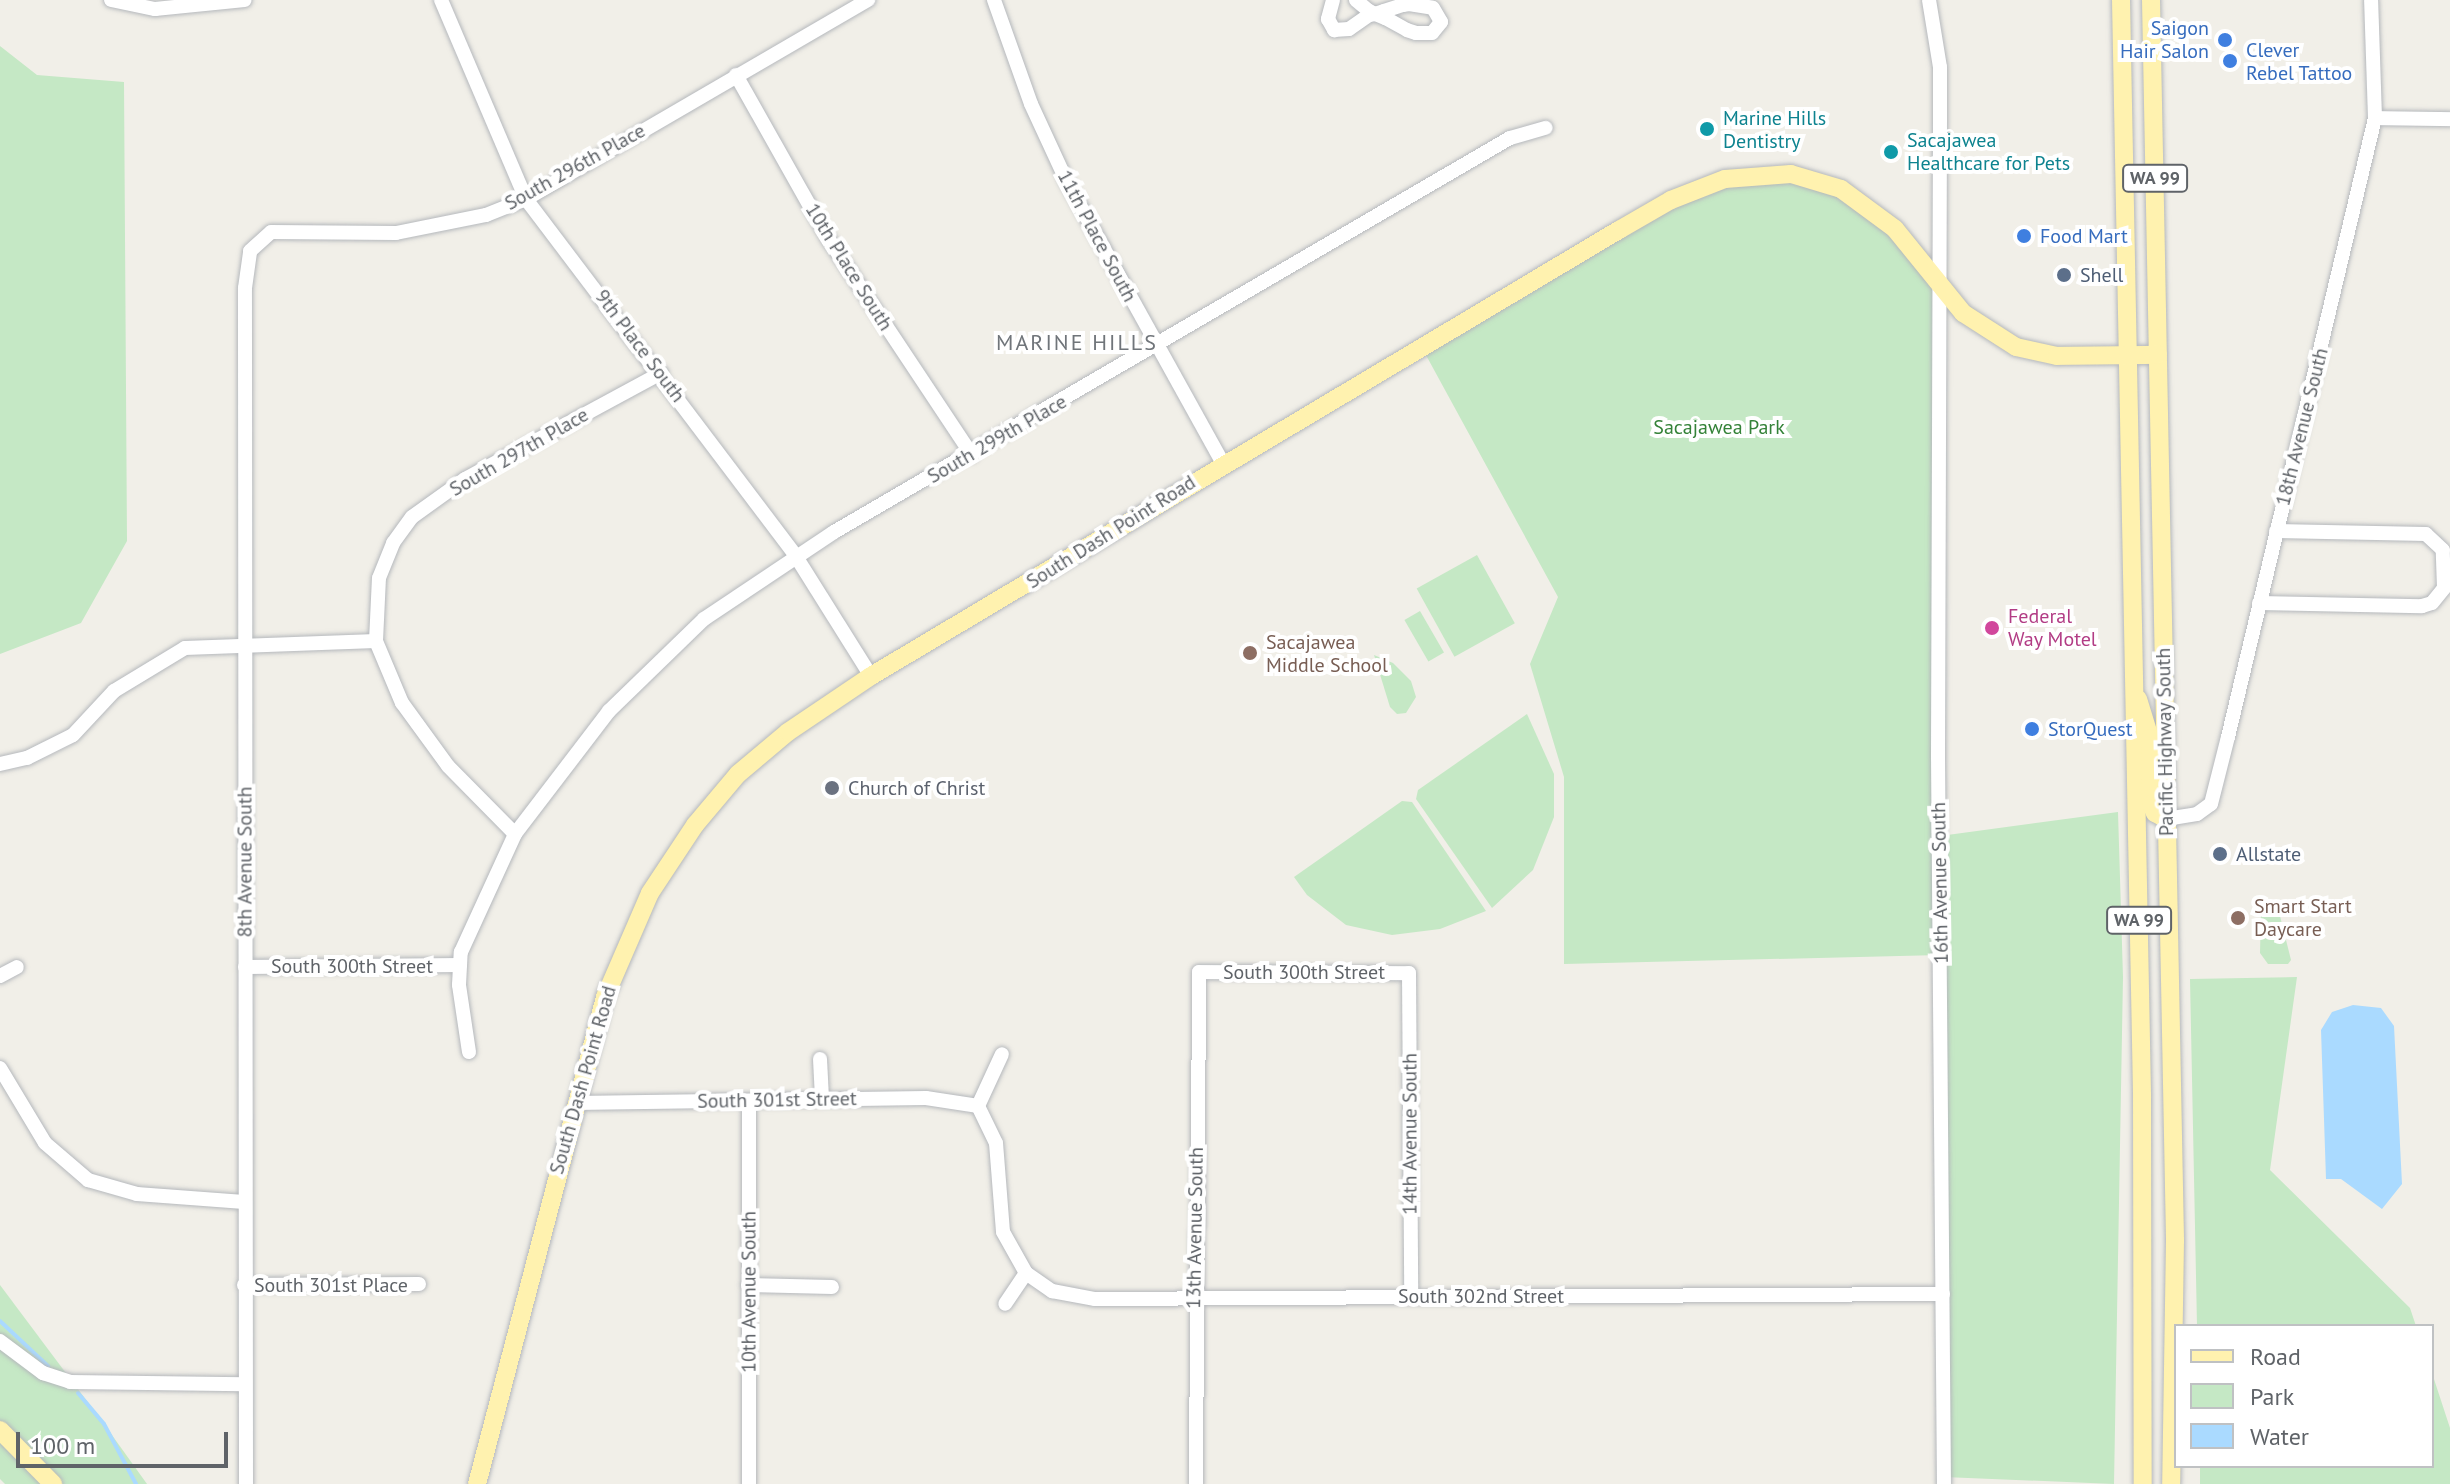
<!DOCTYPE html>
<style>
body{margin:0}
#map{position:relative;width:2450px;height:1484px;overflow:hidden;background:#f1efe8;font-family:"PT Sans",sans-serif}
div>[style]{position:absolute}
.green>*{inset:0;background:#c5e8c5;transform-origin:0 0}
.water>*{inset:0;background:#aadaff}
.stream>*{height:4px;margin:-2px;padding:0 2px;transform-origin:2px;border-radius:2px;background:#aadaff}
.roads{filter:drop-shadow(0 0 2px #b5b8bc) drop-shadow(0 0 2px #b5b8bc)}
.minor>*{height:14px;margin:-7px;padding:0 7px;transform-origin:7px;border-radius:7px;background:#fff}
.major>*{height:18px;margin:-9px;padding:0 9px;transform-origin:9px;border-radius:9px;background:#fff2af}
.dots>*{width:22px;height:22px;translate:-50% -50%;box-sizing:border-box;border:4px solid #fff;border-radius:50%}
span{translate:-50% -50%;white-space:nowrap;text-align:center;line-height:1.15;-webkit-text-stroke:8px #fff;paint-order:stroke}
.shield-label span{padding:2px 6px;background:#fff;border:2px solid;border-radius:6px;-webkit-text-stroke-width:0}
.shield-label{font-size:18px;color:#5f6368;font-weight:700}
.shop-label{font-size:20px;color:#366cbe}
.right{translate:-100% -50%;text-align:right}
.left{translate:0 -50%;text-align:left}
.culture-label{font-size:20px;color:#0d838f}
.street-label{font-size:20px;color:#5f6368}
.service-label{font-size:20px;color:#4e5e75}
.park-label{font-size:20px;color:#348238}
.hotel-label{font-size:20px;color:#b23c85}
.education-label{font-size:20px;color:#785e54}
.worship-label{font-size:20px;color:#5b616d}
.neighbourhood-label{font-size:22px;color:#70757a;letter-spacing:2px}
.legend{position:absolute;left:2174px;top:1324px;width:260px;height:144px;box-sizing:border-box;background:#fff;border:2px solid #bfc1c3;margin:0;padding:10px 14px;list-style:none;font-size:24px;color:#5f6368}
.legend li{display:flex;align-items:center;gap:16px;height:40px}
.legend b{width:40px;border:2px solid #bfc1c3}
.scale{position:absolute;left:16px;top:1432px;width:212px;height:36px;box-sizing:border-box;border:4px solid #5f6368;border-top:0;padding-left:10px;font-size:24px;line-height:28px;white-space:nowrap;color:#5f6368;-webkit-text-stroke:6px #fff;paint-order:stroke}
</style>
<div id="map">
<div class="green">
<div style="clip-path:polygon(0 46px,37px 75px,124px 82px,127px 541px,81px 623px,0 654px)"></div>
<div style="clip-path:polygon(1725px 179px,1825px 181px,1933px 273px,1940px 836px,2118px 812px,2123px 977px,2114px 1484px,1944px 1477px,1940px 955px,1564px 964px,1564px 777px,1530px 664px,1558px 597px,1421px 346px)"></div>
<div style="left:1477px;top:555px;width:78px;height:69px;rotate:61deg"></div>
<div style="left:1420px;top:611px;width:48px;height:18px;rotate:60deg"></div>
<div style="clip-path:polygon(1374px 655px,1393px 663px,1411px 681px,1416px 697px,1406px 713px,1397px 714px,1390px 707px)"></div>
<div style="clip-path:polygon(1527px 714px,1554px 774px,1554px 817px,1533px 870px,1492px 908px,1416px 799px,1418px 790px)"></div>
<div style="clip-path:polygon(1402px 801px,1412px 802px,1486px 911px,1440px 929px,1392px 935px,1346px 925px,1307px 895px,1294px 877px)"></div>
<div style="clip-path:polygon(2277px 904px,2291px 960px,2288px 964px,2268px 964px,2260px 953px,2261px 909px)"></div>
<div style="clip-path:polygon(2297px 977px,2270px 1170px,2410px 1308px,2416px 1326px,2197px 1326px,2190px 979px)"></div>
<div style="clip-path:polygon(0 1285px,104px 1424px,147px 1484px,5px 1484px,0 1479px)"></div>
<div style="clip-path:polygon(2432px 1373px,2450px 1428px,2450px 1484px,2200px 1484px,2200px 1466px,2432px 1466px)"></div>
</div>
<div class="water">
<div style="clip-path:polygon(2353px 1005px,2381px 1008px,2394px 1026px,2402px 1184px,2382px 1209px,2341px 1179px,2326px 1179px,2321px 1030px,2332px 1012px)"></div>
</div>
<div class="stream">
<div style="left:0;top:1321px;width:66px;rotate:43.2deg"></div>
<div style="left:78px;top:1393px;width:40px;rotate:50deg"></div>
<div style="left:104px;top:1424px;width:68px;rotate:61.9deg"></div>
</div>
<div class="roads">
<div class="minor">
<div style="left:111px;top:0;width:45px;rotate:11.6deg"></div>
<div style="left:155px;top:9px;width:90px;rotate:-5.7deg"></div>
<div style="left:441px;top:0;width:216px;rotate:66.9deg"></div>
<div style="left:526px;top:199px;width:446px;rotate:52.9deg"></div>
<div style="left:795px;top:555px;width:143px;rotate:57.9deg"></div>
<div style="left:994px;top:0;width:110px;rotate:70.4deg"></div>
<div style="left:1031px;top:104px;width:86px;rotate:65.2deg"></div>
<div style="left:1067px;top:182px;width:320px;rotate:61deg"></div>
<div style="left:1333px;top:0;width:20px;rotate:105deg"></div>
<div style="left:1328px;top:19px;width:13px;rotate:61deg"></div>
<div style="left:1334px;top:30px;width:15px;rotate:-4deg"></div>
<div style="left:1349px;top:29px;width:24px;rotate:-35deg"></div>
<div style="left:1369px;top:15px;width:6px;rotate:-9deg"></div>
<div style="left:1375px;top:14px;width:9px;rotate:-18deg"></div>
<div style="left:1384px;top:11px;width:20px;rotate:-18deg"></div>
<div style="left:1403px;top:5px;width:6px;rotate:-9deg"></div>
<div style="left:1409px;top:4px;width:24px;rotate:9deg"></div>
<div style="left:1433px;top:8px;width:16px;rotate:60deg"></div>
<div style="left:1441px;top:22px;width:14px;rotate:129deg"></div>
<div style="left:1432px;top:33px;width:16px;rotate:180deg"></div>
<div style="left:1416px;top:33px;width:9px;rotate:-162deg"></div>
<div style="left:1407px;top:30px;width:25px;rotate:-151deg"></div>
<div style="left:1385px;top:18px;width:11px;rotate:-158deg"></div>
<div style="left:1375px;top:14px;width:7px;rotate:-153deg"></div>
<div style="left:1369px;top:11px;width:17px;rotate:-140deg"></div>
<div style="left:1929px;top:0;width:68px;rotate:80.7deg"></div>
<div style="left:1940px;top:67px;width:53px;rotate:90deg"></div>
<div style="left:1940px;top:120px;width:636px;rotate:90.18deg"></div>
<div style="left:1938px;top:756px;width:728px;rotate:89.53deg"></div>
<div style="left:736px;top:75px;width:189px;rotate:60.6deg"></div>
<div style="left:829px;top:240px;width:258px;rotate:56.4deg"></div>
<div style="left:2375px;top:118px;width:75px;rotate:0.8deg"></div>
<div style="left:2259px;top:603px;width:163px;rotate:1.1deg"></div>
<div style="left:2422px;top:606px;width:10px;rotate:-17deg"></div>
<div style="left:2432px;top:603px;width:19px;rotate:-51deg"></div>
<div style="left:2444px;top:588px;width:38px;rotate:-92deg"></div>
<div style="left:2443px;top:550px;width:23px;rotate:-137deg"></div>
<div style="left:2426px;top:534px;width:150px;rotate:-178.9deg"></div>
<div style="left:0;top:764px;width:28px;rotate:-13deg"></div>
<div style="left:27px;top:758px;width:51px;rotate:-26.6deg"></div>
<div style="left:73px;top:735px;width:60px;rotate:-47deg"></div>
<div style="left:114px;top:691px;width:83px;rotate:-31.2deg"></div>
<div style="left:185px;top:648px;width:191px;rotate:-2.1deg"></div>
<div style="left:2166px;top:819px;width:31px;rotate:-9deg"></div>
<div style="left:2197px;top:814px;width:17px;rotate:-36deg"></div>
<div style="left:2211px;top:804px;width:69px;rotate:-75.8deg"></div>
<div style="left:2228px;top:737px;width:636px;rotate:-76.64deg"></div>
<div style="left:2375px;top:118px;width:118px;rotate:-91.9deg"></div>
<div style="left:515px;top:834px;width:95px;rotate:-134.6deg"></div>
<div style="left:448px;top:766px;width:78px;rotate:-126.1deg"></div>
<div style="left:402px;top:703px;width:67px;rotate:-112.8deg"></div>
<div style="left:376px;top:641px;width:63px;rotate:-87.3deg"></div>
<div style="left:379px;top:578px;width:38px;rotate:-68deg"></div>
<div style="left:393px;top:543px;width:32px;rotate:-54deg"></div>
<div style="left:412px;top:517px;width:65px;rotate:-35.6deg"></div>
<div style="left:465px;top:479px;width:223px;rotate:-28.4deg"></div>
<div style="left:245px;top:967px;width:215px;rotate:-0.5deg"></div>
<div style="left:0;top:976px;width:19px;rotate:-28deg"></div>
<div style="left:469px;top:1052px;width:68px;rotate:-98.5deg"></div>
<div style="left:459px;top:985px;width:33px;rotate:-87deg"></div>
<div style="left:461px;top:952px;width:130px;rotate:-65.4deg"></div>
<div style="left:515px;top:834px;width:155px;rotate:-52.6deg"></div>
<div style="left:609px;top:711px;width:132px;rotate:-44.1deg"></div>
<div style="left:704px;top:619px;width:156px;rotate:-33.8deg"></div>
<div style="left:834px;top:532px;width:782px;rotate:-30.24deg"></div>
<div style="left:1510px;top:138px;width:37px;rotate:-16deg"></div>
<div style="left:820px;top:1059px;width:40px;rotate:87.1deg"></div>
<div style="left:0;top:1068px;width:87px;rotate:59deg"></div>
<div style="left:45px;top:1143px;width:57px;rotate:40.7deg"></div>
<div style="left:88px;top:1180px;width:51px;rotate:15.9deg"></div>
<div style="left:137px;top:1194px;width:107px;rotate:4.3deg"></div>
<div style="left:749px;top:1101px;width:383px;rotate:90deg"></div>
<div style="left:575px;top:1103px;width:351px;rotate:-0.8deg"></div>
<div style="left:926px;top:1098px;width:53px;rotate:8.7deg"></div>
<div style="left:978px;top:1106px;width:41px;rotate:64.1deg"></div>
<div style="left:996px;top:1143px;width:89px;rotate:85.5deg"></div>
<div style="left:1003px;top:1232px;width:47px;rotate:60.7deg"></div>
<div style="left:1026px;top:1273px;width:37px;rotate:124deg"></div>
<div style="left:978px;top:1106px;width:57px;rotate:-65.2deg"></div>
<div style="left:1026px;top:1273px;width:32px;rotate:35deg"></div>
<div style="left:1052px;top:1291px;width:44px;rotate:10.5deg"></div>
<div style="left:1095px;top:1299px;width:848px;rotate:-0.34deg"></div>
<div style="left:244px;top:1285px;width:175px;rotate:-0.3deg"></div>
<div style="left:748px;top:1285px;width:84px;rotate:1.4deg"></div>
<div style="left:0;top:1341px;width:54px;rotate:36.7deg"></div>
<div style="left:43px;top:1373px;width:28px;rotate:18deg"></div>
<div style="left:70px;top:1382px;width:174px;rotate:0.7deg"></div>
<div style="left:246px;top:1484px;width:1196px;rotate:-90.05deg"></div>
<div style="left:245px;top:288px;width:37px;rotate:-82deg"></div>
<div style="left:250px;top:251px;width:28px;rotate:-42deg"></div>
<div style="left:271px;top:232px;width:125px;rotate:0.5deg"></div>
<div style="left:396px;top:233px;width:92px;rotate:-11.3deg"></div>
<div style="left:486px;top:215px;width:43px;rotate:-21.8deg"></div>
<div style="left:526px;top:199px;width:396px;rotate:-30.2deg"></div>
<div style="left:1196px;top:1484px;width:512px;rotate:-89.66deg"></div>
<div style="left:1199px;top:972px;width:210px;rotate:0.3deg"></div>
<div style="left:1409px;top:973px;width:323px;rotate:89.6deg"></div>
</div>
<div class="major">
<div style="left:2121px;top:0;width:1098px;rotate:88.9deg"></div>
<div style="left:2142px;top:1098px;width:386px;rotate:89.9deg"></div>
<div style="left:2151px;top:0;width:1241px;rotate:88.89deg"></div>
<div style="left:2175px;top:1241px;width:243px;rotate:90.9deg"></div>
<div style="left:2138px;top:699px;width:41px;rotate:72.9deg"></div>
<div style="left:2150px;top:738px;width:66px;rotate:89.1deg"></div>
<div style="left:2151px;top:804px;width:10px;rotate:66deg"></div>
<div style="left:2155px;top:813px;width:13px;rotate:29deg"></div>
<div style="left:0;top:1430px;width:76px;rotate:45.5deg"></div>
<div style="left:477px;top:1484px;width:504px;rotate:-75.27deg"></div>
<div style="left:605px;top:997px;width:113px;rotate:-66.6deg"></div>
<div style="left:650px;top:893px;width:82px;rotate:-56.5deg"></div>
<div style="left:695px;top:825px;width:67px;rotate:-49.9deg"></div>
<div style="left:738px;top:774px;width:65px;rotate:-40deg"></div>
<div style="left:788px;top:732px;width:100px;rotate:-34deg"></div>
<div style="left:871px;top:676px;width:871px;rotate:-30.81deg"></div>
<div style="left:1619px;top:230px;width:60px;rotate:-30deg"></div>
<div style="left:1671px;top:200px;width:58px;rotate:-21.3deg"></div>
<div style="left:1725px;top:179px;width:66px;rotate:-4.3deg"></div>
<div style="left:1791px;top:174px;width:52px;rotate:16.7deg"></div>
<div style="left:1841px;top:189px;width:67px;rotate:36.5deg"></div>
<div style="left:1895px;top:229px;width:108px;rotate:51deg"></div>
<div style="left:1963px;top:313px;width:63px;rotate:32.7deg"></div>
<div style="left:2016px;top:347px;width:42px;rotate:12.4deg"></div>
<div style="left:2057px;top:356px;width:101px;rotate:-0.6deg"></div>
</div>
</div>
<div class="dots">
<div style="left:2225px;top:40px;background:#3f7fe0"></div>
<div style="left:2230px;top:61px;background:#3f7fe0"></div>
<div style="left:1707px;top:129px;background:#0f9aa8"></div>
<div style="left:1891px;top:152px;background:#0f9aa8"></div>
<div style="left:2024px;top:236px;background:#3f7fe0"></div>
<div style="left:2064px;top:275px;background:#5c6f8a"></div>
<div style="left:1992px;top:628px;background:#d1479c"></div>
<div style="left:1250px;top:653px;background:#8d6e63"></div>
<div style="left:2032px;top:729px;background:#3f7fe0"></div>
<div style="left:832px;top:788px;background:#6b7280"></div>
<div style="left:2220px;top:854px;background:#5c6f8a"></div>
<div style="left:2238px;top:918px;background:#8d6e63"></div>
</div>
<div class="shield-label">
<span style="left:2155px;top:178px">WA 99</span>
<span style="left:2139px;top:920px">WA 99</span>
</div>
<div class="shop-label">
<span class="right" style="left:2209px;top:40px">Saigon<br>Hair Salon</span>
<span class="left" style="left:2246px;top:62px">Clever<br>Rebel Tattoo</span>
<span class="left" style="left:2040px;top:236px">Food Mart</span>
<span class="left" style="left:2048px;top:729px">StorQuest</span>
</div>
<div class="culture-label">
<span class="left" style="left:1723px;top:130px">Marine Hills<br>Dentistry</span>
<span class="left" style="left:1907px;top:152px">Sacajawea<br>Healthcare for Pets</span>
</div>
<div class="street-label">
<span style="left:575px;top:167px;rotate:-29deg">South 296th Place</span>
<span style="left:1097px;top:236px;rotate:62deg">11th Place South</span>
<span style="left:849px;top:267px;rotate:58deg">10th Place South</span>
<span style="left:640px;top:346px;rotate:53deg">9th Place South</span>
<span style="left:2302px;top:427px;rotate:-76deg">18th Avenue South</span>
<span style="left:997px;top:439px;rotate:-30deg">South 299th Place</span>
<span style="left:519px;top:452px;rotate:-30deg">South 297th Place</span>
<span style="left:1111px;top:532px;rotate:-32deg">South Dash Point Road</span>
<span style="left:2165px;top:742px;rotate:-91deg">Pacific Highway South</span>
<span style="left:245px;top:862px;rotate:-90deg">8th Avenue South</span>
<span style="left:1940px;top:883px;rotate:-91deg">16th Avenue South</span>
<span style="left:352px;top:966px">South 300th Street</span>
<span style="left:1304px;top:972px">South 300th Street</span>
<span style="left:583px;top:1080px;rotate:-74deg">South Dash Point Road</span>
<span style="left:777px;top:1100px;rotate:-1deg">South 301st Street</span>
<span style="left:1410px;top:1134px;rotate:-90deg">14th Avenue South</span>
<span style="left:1195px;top:1228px;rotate:-89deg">13th Avenue South</span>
<span style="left:331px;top:1285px">South 301st Place</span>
<span style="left:749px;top:1292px;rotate:-90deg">10th Avenue South</span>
<span style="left:1481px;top:1296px">South 302nd Street</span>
</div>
<div class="service-label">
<span class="left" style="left:2080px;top:275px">Shell</span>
<span class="left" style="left:2236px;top:854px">Allstate</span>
</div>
<div class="park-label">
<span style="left:1719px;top:427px">Sacajawea Park</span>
</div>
<div class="hotel-label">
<span class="left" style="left:2008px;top:628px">Federal<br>Way Motel</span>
</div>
<div class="education-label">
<span class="left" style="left:1266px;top:654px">Sacajawea<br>Middle School</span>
<span class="left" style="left:2254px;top:918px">Smart Start<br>Daycare</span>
</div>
<div class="worship-label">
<span class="left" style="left:848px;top:788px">Church of Christ</span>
</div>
<div class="neighbourhood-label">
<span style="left:1077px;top:343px">MARINE HILLS</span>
</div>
<ul class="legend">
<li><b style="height:10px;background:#fff2af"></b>Road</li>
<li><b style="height:22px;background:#c5e8c5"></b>Park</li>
<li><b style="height:22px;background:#aadaff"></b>Water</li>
</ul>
<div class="scale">100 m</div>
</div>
